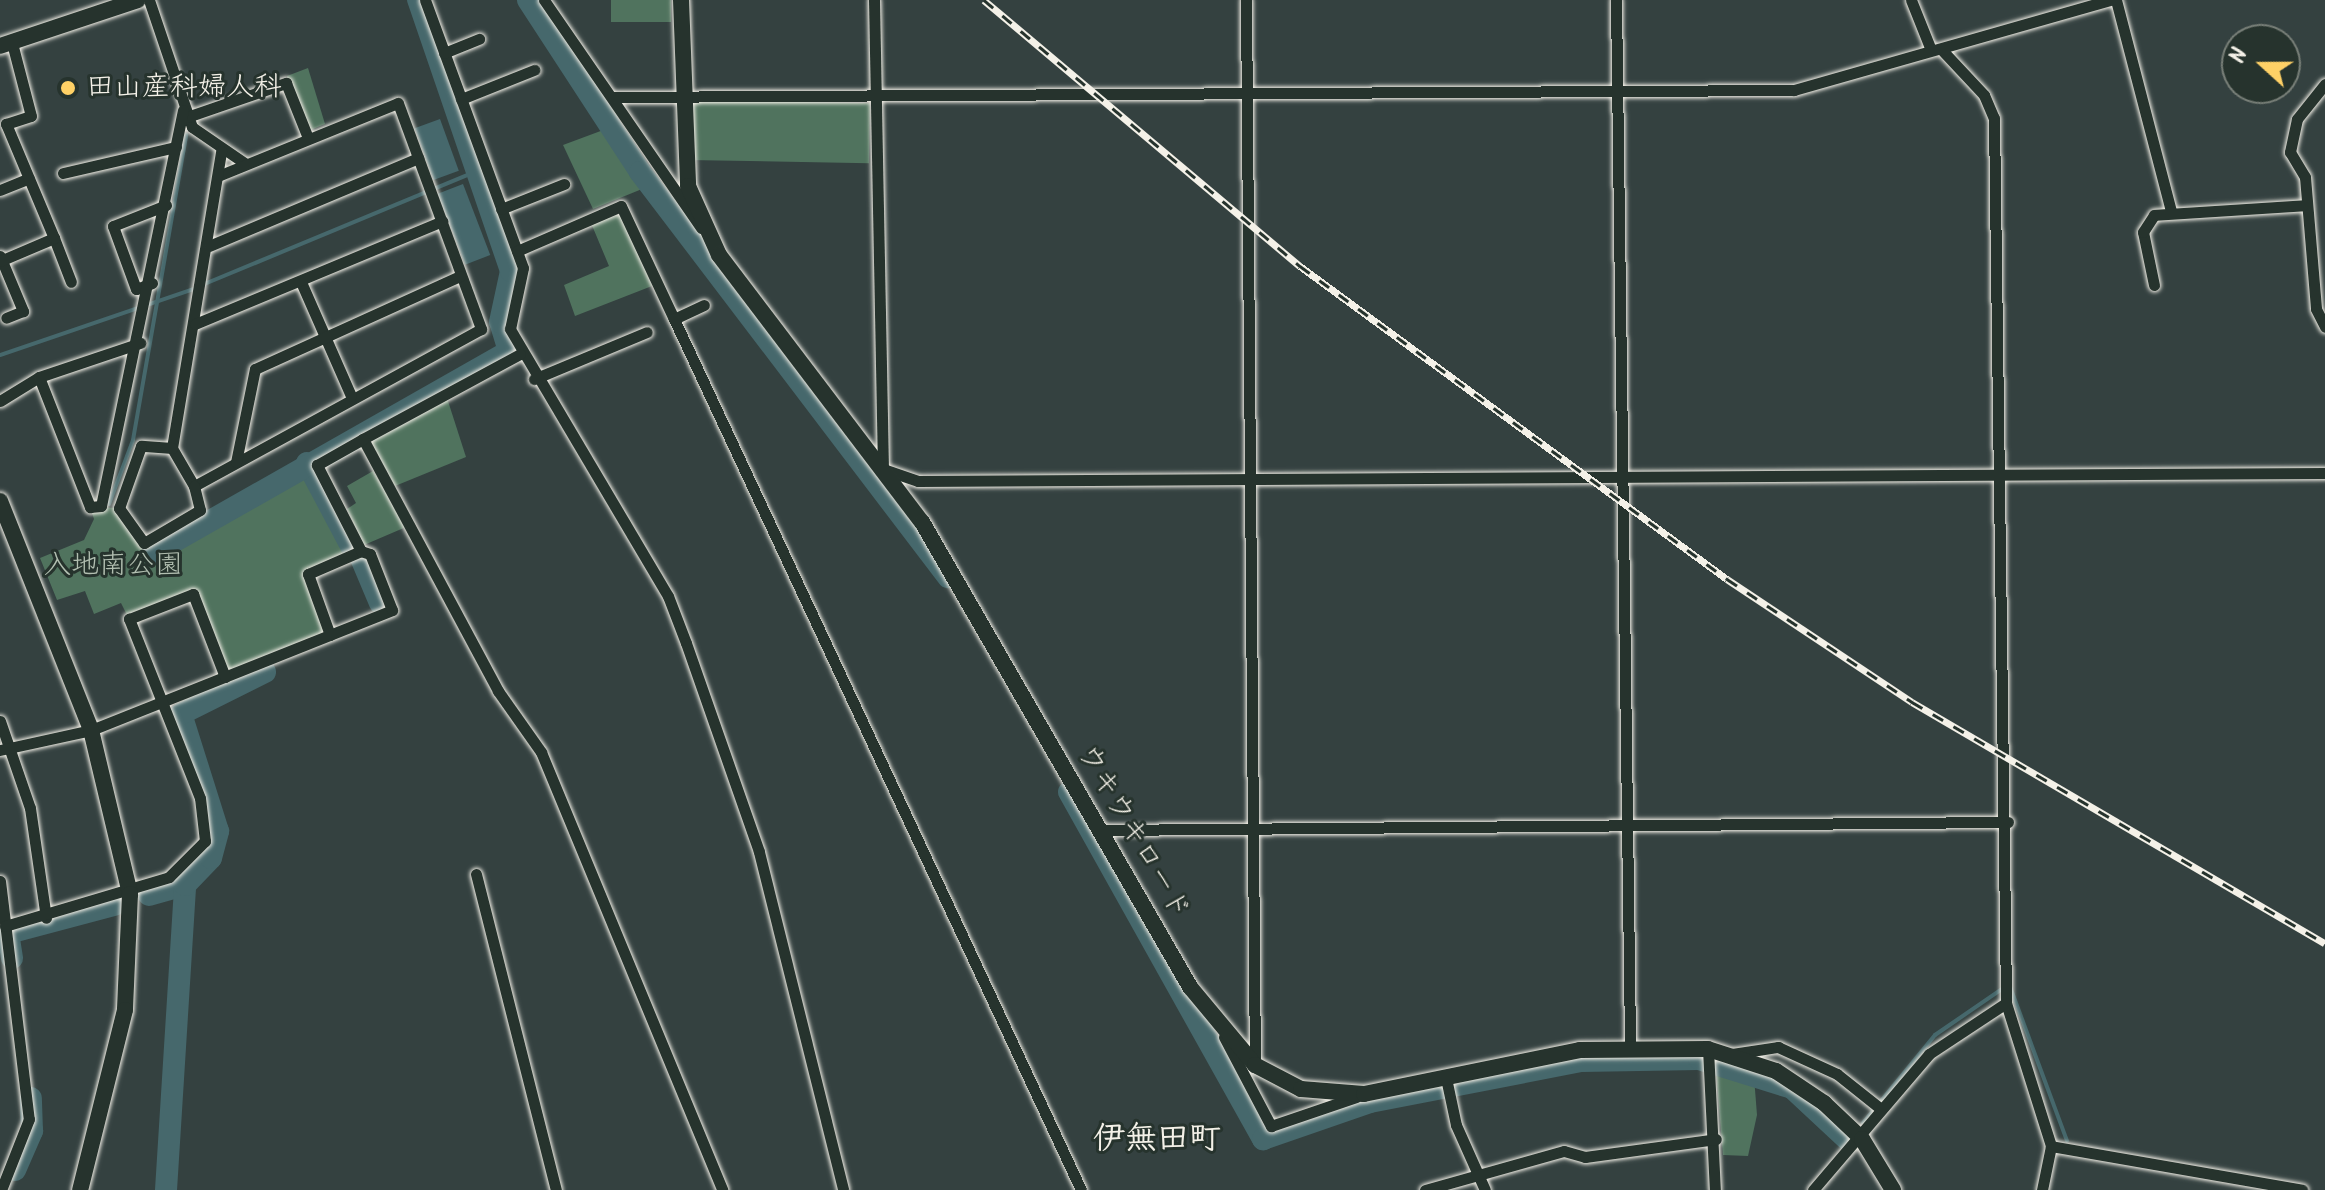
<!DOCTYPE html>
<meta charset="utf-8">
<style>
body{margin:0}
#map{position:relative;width:2325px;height:1190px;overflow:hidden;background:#344140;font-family:Kalam,"Klee One",sans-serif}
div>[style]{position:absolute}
.green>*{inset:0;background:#50735e;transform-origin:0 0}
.water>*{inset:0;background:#46686c;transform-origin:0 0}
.stream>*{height:4px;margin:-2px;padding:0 2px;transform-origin:2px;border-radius:2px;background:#46686c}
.river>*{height:22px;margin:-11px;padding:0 11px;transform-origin:11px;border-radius:11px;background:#46686c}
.roads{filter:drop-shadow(0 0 2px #f4f1e8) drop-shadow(0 0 2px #f4f1e8)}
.street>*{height:11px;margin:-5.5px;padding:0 5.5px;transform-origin:5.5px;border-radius:5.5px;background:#26332d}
.secondary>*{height:16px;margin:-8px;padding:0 8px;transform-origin:8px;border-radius:8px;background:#26332d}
.rail>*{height:7px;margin-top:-3.5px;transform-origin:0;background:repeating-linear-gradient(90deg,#26332d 0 12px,#f4f1e8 0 24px);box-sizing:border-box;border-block:2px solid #f4f1e8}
.dots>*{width:22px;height:22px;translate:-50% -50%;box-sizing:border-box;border:4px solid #26332d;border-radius:50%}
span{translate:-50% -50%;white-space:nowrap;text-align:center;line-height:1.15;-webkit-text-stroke:6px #26332d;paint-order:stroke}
.poi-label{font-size:28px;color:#f4f1e8}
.left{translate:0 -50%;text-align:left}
.park-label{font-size:28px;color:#b2bfb1}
.street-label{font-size:28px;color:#f4f1e8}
.quarter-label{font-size:32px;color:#f4f1e8;font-weight:700}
.north{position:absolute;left:2221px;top:24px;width:80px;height:80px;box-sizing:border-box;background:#26332d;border:2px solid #787f78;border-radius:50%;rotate:291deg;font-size:22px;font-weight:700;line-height:32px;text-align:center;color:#f4f1e8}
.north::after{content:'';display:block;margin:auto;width:28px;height:36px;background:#ffd166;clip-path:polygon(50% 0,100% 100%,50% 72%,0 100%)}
</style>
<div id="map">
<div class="green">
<div style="left:611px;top:0;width:60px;height:22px"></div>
<div style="clip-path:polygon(308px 68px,325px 124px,308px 131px,287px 76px)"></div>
<div style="left:689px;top:100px;width:181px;height:60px;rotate:1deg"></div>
<div style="clip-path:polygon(606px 129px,642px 189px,593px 209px,563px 145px)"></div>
<div style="clip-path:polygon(620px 211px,652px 286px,575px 316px,564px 285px,609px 266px,591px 223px)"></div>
<div style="clip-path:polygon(447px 398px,466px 457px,395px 486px,370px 440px)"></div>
<div style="clip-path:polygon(373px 471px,406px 527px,364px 545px,347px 509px,356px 503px,347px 486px)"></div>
<div style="clip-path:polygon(304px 472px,350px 556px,308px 574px,330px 635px,225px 677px,193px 594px,129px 619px,121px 603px,94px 614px,85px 591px,57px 600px,40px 558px,84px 540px,94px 519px,90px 507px,119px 508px,151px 558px)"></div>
<div style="clip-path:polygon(1715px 1058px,1754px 1077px,1757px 1115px,1748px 1156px,1723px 1155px)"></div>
</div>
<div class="water">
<div style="left:440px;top:119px;width:55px;height:27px;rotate:70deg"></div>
<div style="left:463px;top:184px;width:76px;height:27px;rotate:69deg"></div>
</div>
<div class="stream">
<div style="left:202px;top:285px;width:298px;rotate:-22.5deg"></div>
<div style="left:0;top:355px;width:205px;rotate:-18.8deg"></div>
<div style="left:109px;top:504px;width:68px;rotate:-69.4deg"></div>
<div style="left:133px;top:440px;width:310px;rotate:-80.1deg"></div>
<div style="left:2009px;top:984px;width:167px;rotate:69.7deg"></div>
<div style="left:1863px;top:1123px;width:114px;rotate:-50.7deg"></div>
<div style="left:1935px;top:1035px;width:81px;rotate:-34.5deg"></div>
</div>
<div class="river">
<div style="left:528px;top:0;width:205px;rotate:56.9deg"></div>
<div style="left:640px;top:172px;width:509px;rotate:52.75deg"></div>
<div style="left:307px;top:463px;width:94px;rotate:62.1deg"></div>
<div style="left:152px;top:554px;width:411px;rotate:-29.6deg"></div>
<div style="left:509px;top:351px;width:30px;rotate:-107deg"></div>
<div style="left:500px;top:322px;width:52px;rotate:-77.8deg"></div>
<div style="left:511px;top:271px;width:287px;rotate:-108.9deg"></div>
<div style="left:361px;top:558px;width:49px;rotate:67.1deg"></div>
<div style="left:1069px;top:792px;width:398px;rotate:60.8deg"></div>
<div style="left:1263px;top:1139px;width:113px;rotate:-19.1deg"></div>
<div style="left:1370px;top:1102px;width:215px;rotate:-11deg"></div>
<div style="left:1581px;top:1061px;width:118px;rotate:-1deg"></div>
<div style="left:1699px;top:1059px;width:97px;rotate:17.3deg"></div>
<div style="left:1792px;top:1088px;width:78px;rotate:42.9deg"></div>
<div style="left:149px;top:895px;width:37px;rotate:-16deg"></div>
<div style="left:12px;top:958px;width:25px;rotate:-99deg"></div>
<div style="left:8px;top:933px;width:110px;rotate:-14.8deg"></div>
<div style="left:15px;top:1170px;width:43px;rotate:-66.4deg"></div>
<div style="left:32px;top:1131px;width:33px;rotate:-92deg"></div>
<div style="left:166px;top:1190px;width:306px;rotate:-86.4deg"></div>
<div style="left:185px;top:885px;width:37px;rotate:-46deg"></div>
<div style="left:211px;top:858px;width:28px;rotate:-75deg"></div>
<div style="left:218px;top:831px;width:123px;rotate:-107.5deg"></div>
<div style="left:181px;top:714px;width:94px;rotate:-26.6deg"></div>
</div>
<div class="roads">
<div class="street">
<div style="left:149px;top:0;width:134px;rotate:71.3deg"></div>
<div style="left:192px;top:127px;width:65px;rotate:34.4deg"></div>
<div style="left:425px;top:0;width:285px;rotate:69.9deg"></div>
<div style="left:523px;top:268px;width:62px;rotate:102deg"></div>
<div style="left:510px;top:329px;width:310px;rotate:59.4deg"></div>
<div style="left:668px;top:596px;width:50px;rotate:69deg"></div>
<div style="left:686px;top:643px;width:221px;rotate:70.7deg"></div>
<div style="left:759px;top:852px;width:348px;rotate:76deg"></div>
<div style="left:544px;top:0;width:277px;rotate:55.4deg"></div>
<div style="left:874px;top:0;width:469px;rotate:88.9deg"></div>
<div style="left:883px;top:469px;width:37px;rotate:19deg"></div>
<div style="left:918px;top:481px;width:1407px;rotate:-0.33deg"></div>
<div style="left:1246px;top:0;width:1065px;rotate:89.52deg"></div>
<div style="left:1616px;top:0;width:1044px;rotate:89.23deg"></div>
<div style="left:1911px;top:0;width:54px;rotate:68.2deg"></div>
<div style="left:2116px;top:0;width:218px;rotate:75.4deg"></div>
<div style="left:1941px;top:49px;width:63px;rotate:46.9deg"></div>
<div style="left:1984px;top:95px;width:25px;rotate:67deg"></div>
<div style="left:1994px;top:118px;width:885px;rotate:89.22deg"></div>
<div style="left:2006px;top:1003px;width:150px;rotate:72.5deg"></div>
<div style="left:2051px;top:1146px;width:45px;rotate:101.6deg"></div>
<div style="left:444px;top:53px;width:38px;rotate:-22deg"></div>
<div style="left:2325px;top:84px;width:45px;rotate:128.7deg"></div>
<div style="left:2297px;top:119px;width:34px;rotate:102deg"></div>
<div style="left:2290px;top:152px;width:29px;rotate:59deg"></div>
<div style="left:2305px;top:177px;width:132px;rotate:85.2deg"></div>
<div style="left:2316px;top:309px;width:20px;rotate:63deg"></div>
<div style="left:614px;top:97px;width:1180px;rotate:-0.34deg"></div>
<div style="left:1794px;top:90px;width:328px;rotate:-15.9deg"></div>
<div style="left:461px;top:99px;width:79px;rotate:-21.7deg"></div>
<div style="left:187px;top:117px;width:105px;rotate:-19deg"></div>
<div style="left:286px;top:83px;width:59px;rotate:68.2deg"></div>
<div style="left:63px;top:173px;width:116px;rotate:-13deg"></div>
<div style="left:218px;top:176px;width:194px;rotate:-22.1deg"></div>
<div style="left:398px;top:103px;width:241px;rotate:69.8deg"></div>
<div style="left:481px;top:329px;width:327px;rotate:151.3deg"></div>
<div style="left:194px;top:486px;width:44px;rotate:-120.1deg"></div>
<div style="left:172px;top:448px;width:301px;rotate:-80.6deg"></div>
<div style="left:0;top:190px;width:31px;rotate:-22deg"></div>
<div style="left:501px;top:209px;width:68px;rotate:-21.6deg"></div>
<div style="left:54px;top:238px;width:47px;rotate:68.9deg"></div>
<div style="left:209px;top:246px;width:227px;rotate:-22.8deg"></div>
<div style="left:517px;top:251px;width:113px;rotate:-23.4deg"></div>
<div style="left:621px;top:206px;width:125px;rotate:64.9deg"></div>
<div style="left:674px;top:319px;width:33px;rotate:-25deg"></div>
<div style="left:0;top:256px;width:60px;rotate:67.3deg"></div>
<div style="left:23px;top:311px;width:18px;rotate:158deg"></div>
<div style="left:0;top:261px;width:59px;rotate:-23.1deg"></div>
<div style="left:54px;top:238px;width:124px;rotate:-112.8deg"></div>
<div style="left:6px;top:124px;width:26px;rotate:-18deg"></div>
<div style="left:31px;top:116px;width:75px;rotate:-104.6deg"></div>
<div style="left:301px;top:282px;width:124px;rotate:66.3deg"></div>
<div style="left:152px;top:283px;width:17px;rotate:159deg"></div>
<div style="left:136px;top:289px;width:67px;rotate:-110.1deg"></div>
<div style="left:113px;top:226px;width:57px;rotate:-21.6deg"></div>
<div style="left:2154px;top:285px;width:54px;rotate:-101.7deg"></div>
<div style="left:2143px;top:232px;width:20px;rotate:-57deg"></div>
<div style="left:2154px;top:215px;width:153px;rotate:-3.7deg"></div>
<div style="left:674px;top:319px;width:961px;rotate:64.95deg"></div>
<div style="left:195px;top:324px;width:268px;rotate:-22.6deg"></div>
<div style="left:520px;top:354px;width:179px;rotate:151.6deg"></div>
<div style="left:363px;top:439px;width:286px;rotate:61.8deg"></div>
<div style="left:498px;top:691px;width:75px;rotate:54.8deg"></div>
<div style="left:541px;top:752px;width:474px;rotate:67.5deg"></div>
<div style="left:39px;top:377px;width:140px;rotate:68.6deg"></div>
<div style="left:90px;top:507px;width:11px;rotate:-5deg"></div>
<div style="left:101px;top:506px;width:404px;rotate:-78.3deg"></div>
<div style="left:534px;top:379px;width:122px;rotate:-22.6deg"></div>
<div style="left:0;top:401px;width:46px;rotate:-31.6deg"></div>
<div style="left:39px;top:377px;width:107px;rotate:-18.6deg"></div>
<div style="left:172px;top:448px;width:31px;rotate:-176deg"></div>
<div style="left:141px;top:446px;width:66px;rotate:109.5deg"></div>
<div style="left:119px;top:508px;width:43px;rotate:54.5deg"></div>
<div style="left:144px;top:543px;width:65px;rotate:-30.5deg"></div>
<div style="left:200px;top:510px;width:25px;rotate:-104deg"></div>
<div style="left:236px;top:462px;width:95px;rotate:-78.5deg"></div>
<div style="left:255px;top:369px;width:225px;rotate:-24.4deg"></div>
<div style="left:330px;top:635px;width:65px;rotate:-109.8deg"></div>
<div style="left:308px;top:574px;width:58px;rotate:-23.5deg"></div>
<div style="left:361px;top:551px;width:97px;rotate:-117.1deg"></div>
<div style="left:317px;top:465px;width:53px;rotate:-29.5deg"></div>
<div style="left:0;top:721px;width:92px;rotate:71deg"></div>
<div style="left:30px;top:808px;width:111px;rotate:81.7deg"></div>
<div style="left:0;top:750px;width:93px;rotate:-12.4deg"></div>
<div style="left:91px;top:730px;width:324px;rotate:-21.7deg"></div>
<div style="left:392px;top:610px;width:60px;rotate:-111.4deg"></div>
<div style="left:370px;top:554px;width:9px;rotate:-162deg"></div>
<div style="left:1103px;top:830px;width:905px;rotate:-0.51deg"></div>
<div style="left:476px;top:874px;width:326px;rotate:75.8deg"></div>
<div style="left:0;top:881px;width:240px;rotate:83.1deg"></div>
<div style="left:29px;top:1119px;width:76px;rotate:111.5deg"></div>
<div style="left:5px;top:926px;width:171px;rotate:-16.6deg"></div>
<div style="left:169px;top:877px;width:51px;rotate:-45deg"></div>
<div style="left:205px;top:841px;width:43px;rotate:-96.6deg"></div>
<div style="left:200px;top:798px;width:193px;rotate:-111.6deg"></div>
<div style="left:129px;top:619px;width:69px;rotate:-21.3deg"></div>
<div style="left:193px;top:594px;width:89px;rotate:68.9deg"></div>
<div style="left:1224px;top:1037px;width:101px;rotate:62.2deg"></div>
<div style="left:1271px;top:1126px;width:90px;rotate:-18.8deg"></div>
<div style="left:1708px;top:1049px;width:141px;rotate:87.2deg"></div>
<div style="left:1732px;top:1054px;width:47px;rotate:-8.7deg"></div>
<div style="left:1778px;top:1047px;width:65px;rotate:24.6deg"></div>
<div style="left:1837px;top:1074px;width:56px;rotate:38.5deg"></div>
<div style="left:1446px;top:1078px;width:48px;rotate:78deg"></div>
<div style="left:1456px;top:1125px;width:71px;rotate:66deg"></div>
<div style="left:2051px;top:1146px;width:255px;rotate:9.9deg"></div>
<div style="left:1425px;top:1190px;width:144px;rotate:-15.7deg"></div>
<div style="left:1564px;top:1151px;width:22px;rotate:16deg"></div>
<div style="left:1585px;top:1157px;width:132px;rotate:-7.8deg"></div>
<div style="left:1813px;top:1190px;width:179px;rotate:-49.5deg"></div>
<div style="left:1929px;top:1054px;width:92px;rotate:-33.5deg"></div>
</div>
<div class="secondary">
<div style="left:681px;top:0;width:186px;rotate:87.8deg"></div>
<div style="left:688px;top:186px;width:76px;rotate:65.8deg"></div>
<div style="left:719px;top:255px;width:335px;rotate:52.8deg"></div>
<div style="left:922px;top:522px;width:537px;rotate:60.04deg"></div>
<div style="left:1190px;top:987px;width:102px;rotate:50.2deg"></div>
<div style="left:1255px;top:1065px;width:52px;rotate:27.6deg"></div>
<div style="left:1301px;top:1089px;width:63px;rotate:4.5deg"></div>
<div style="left:1364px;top:1094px;width:220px;rotate:-11.5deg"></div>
<div style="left:1580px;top:1050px;width:128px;rotate:-0.4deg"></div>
<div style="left:1708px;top:1049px;width:71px;rotate:17.9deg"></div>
<div style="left:1776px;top:1071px;width:58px;rotate:33.7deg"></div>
<div style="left:1824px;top:1103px;width:52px;rotate:43.5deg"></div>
<div style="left:1862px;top:1139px;width:60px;rotate:58.7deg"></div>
<div style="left:0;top:46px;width:145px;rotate:-18.4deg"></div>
<div style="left:0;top:501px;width:246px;rotate:68.3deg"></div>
<div style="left:91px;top:730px;width:169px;rotate:76.6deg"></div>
<div style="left:130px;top:894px;width:116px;rotate:92.5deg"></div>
<div style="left:125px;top:1010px;width:186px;rotate:104deg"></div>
</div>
</div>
<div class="rail">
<div style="left:984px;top:0;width:413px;rotate:40.1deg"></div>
<div style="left:1300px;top:266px;width:529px;rotate:36.24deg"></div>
<div style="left:1727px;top:579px;width:222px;rotate:33.6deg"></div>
<div style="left:1912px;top:702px;width:478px;rotate:30.3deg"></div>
</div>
<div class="dots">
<div style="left:68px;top:88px;background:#ffd166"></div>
</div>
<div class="poi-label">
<span class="left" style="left:86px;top:88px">田山産科婦人科</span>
</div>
<div class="park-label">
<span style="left:113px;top:566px">入地南公園</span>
</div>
<div class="street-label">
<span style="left:1133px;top:832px;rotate:60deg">ウキウキロード</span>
</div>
<div class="quarter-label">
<span style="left:1157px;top:1140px">伊無田町</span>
</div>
<div class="north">N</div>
</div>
